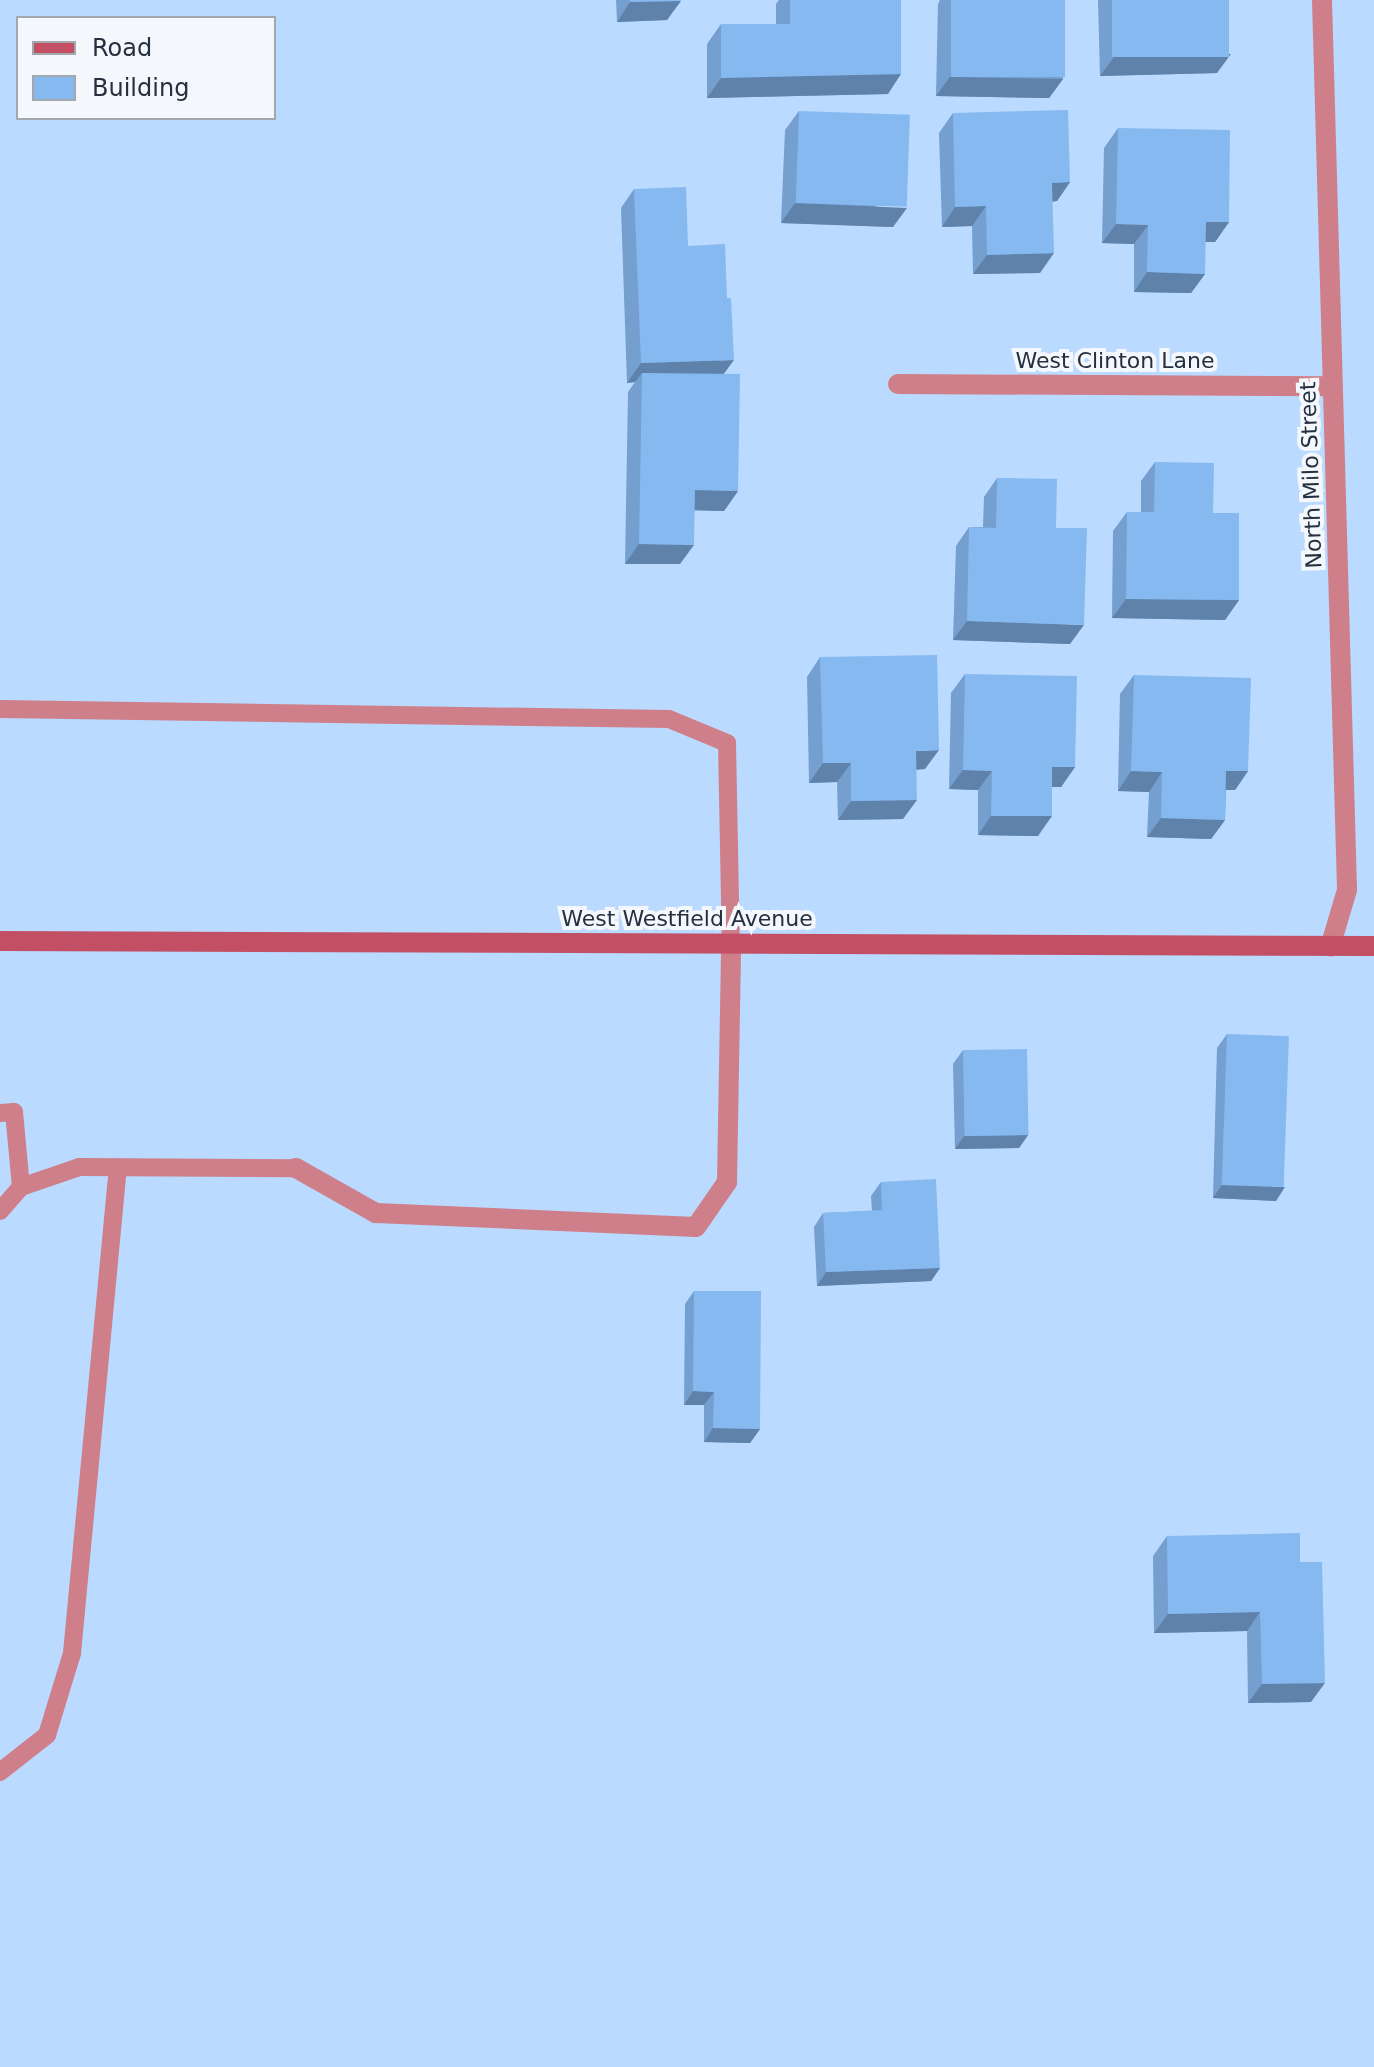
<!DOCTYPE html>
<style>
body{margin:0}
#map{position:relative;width:1374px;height:2067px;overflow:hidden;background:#badaff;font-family:"DejaVu Sans",sans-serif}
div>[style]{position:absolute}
.lane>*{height:18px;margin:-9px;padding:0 9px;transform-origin:9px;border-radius:9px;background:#cf7f89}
.street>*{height:20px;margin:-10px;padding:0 10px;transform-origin:10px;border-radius:10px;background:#cf7f89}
.secondary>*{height:20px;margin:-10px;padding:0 10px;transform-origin:10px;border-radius:10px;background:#c34f64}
.wall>*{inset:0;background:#749fcf}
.shaded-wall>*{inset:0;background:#5e82a9}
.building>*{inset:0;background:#87b9f1;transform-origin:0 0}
span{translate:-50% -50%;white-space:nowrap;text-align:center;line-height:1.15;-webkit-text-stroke:8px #f4f8fc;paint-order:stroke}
.street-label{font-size:22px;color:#24303f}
.legend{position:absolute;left:16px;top:16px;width:260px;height:104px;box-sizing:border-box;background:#f4f8fc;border:2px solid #a1a8b0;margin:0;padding:10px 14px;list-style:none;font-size:24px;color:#24303f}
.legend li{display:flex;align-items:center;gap:16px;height:40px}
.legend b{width:40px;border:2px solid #a1a8b0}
</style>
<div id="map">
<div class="lane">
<div style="left:0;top:709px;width:669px;rotate:0.86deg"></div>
<div style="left:669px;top:719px;width:63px;rotate:22.5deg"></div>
<div style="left:727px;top:743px;width:200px;rotate:88.9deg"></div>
<div style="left:0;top:1113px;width:14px;rotate:-4deg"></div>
<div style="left:14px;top:1112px;width:75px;rotate:84.7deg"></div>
<div style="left:0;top:1211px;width:32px;rotate:-49deg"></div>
<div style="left:21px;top:1187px;width:61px;rotate:-19deg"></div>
<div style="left:79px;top:1167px;width:217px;rotate:0.3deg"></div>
<div style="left:0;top:1772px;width:60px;rotate:-38.2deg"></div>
<div style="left:47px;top:1735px;width:86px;rotate:-73deg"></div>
<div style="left:72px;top:1653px;width:488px;rotate:-84.6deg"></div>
</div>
<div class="street">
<div style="left:1322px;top:0;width:890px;rotate:88.39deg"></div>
<div style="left:1347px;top:890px;width:59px;rotate:106.6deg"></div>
<div style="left:898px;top:384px;width:434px;rotate:0.3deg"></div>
<div style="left:296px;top:1168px;width:92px;rotate:29.4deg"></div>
<div style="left:376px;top:1213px;width:320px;rotate:2.5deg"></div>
<div style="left:696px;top:1227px;width:55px;rotate:-55.4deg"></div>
<div style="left:727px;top:1182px;width:239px;rotate:-89deg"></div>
</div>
<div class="secondary">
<div style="left:0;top:941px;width:1374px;rotate:0.21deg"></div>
</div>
<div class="wall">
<div style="clip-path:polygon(616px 0,680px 0,667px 20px,617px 22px)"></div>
<div style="clip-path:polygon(779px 0,901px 0,888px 94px,707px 98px,707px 44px,721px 24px,776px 24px,776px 4px)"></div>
<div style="clip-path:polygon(940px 0,1065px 0,1063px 79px,1049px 98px,936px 96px,938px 4px)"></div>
<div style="clip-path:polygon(1098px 0,1229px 0,1217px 73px,1100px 76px)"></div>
<div style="clip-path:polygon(799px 111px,893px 227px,781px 223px,785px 130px)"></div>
<div style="clip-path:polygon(953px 113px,1070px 182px,1057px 201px,1052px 202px,1040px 273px,973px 274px,972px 226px,942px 227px,939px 133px)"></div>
<div style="clip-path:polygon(1118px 128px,1229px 222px,1215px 242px,1205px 242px,1205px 274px,1191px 293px,1134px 292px,1134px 244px,1102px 243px,1104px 148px)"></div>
<div style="clip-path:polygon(634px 189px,688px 246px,724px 374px,738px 491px,724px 511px,694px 510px,680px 564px,625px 564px,628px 392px,635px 382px,627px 383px,621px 208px)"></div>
<div style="clip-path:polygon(1155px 462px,1213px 513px,1239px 600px,1225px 620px,1112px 618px,1113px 531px,1127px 512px,1141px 512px,1141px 481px)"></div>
<div style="clip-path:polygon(997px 478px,1056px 528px,1070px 644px,953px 640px,956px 546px,969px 527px,983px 527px,984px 497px)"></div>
<div style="clip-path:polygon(820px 657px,925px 769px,916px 770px,903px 819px,838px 820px,837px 782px,809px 783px,807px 677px)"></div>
<div style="clip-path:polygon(965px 674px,1075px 767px,1061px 787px,1052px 787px,1038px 836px,978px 835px,978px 790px,949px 789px,951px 693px)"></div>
<div style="clip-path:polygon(1134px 675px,1248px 771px,1235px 790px,1226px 790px,1225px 820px,1211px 839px,1147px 837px,1149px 792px,1118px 791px,1120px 694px)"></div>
<div style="clip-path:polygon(1227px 1034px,1276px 1201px,1213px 1198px,1217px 1048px)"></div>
<div style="clip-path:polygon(963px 1050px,1028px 1135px,1019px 1148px,955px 1149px,953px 1064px)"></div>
<div style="clip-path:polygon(881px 1182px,940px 1268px,931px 1281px,817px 1286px,814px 1227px,823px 1213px,872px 1211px,871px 1196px)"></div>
<div style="clip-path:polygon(694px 1291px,760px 1429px,750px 1443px,704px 1442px,704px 1405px,684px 1405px,685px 1304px)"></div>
<div style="clip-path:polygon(1167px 1536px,1300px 1562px,1311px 1702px,1248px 1703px,1247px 1631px,1154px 1633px,1153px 1556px)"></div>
</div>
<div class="shaded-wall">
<div style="clip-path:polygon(681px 1px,667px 20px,617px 22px,630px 2px)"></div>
<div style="clip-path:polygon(1231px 54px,1217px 73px,1100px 76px,1114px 57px)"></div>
<div style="clip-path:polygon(901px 74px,888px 94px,707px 98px,721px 78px)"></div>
<div style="clip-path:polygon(950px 77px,1063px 79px,1049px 98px,936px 96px)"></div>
<div style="clip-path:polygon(1070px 182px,1057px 201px,1038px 202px,1052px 183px)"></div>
<div style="clip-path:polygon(795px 203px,907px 208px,893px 227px,781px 223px)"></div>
<div style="clip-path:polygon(986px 206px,972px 226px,942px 227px,955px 207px)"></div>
<div style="clip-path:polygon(1206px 222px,1229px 222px,1215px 242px,1192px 242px)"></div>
<div style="clip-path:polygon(1116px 224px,1148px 225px,1134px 244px,1102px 243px)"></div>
<div style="clip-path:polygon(1054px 253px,1040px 273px,973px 274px,987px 255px)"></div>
<div style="clip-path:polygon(1147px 272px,1205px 274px,1191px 293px,1134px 292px)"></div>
<div style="clip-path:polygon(734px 360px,720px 379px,642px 373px,635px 382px,627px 383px,641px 363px)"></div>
<div style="clip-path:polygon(695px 490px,738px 491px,724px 511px,681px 510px)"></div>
<div style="clip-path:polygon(639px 544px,694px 545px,680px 564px,625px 564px)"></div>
<div style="clip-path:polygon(1126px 599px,1239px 600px,1225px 620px,1112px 618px)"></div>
<div style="clip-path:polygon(967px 621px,1084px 625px,1070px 644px,953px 640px)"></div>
<div style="clip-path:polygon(939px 750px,925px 769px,902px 770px,916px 751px)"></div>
<div style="clip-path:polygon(823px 763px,851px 763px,837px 782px,809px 783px)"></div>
<div style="clip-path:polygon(1052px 767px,1075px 767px,1061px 787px,1039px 787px)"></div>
<div style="clip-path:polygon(963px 770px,992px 771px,978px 790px,949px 789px)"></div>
<div style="clip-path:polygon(1131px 771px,1162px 772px,1149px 792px,1118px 791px)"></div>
<div style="clip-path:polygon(1226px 771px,1248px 771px,1235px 790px,1213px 790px)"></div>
<div style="clip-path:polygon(917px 800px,903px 819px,838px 820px,851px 801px)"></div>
<div style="clip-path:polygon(991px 816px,1052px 816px,1038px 836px,978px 835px)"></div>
<div style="clip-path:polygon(1161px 818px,1225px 820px,1211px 839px,1147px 837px)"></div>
<div style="clip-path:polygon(1028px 1135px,1019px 1148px,955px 1149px,964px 1136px)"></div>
<div style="clip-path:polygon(1222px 1185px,1285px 1187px,1276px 1201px,1213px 1198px)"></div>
<div style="clip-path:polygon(940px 1268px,931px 1281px,817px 1286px,826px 1272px)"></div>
<div style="clip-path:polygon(693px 1391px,714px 1392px,704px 1405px,684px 1405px)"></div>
<div style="clip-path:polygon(713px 1428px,760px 1429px,750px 1443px,704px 1442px)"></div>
<div style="clip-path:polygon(1260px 1612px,1247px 1631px,1154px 1633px,1168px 1614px)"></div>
<div style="clip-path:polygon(1325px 1683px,1311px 1702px,1248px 1703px,1262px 1684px)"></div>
</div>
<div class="building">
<div style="clip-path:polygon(630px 0,680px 0,681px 1px,630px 2px)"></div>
<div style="clip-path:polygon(790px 0,901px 0,901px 74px,721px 78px,721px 24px,790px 24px)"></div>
<div style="left:951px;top:0;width:114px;height:77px"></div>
<div style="left:1112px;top:0;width:117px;height:57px"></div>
<div style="clip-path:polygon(1068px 110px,1070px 182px,1052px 183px,1054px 253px,987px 255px,986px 206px,955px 207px,953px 113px)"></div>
<div style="left:799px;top:111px;width:111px;height:92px;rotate:2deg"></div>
<div style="clip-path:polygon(1118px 128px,1230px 130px,1229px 222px,1206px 222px,1205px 274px,1147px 272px,1148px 225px,1116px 224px)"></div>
<div style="clip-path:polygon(686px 187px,688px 246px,725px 244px,727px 298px,731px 298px,734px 360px,641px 363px,634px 189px)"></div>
<div style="clip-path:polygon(642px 373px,740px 374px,738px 491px,695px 490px,694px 545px,639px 544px)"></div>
<div style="clip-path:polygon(1155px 462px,1214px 463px,1213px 513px,1239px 513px,1239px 600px,1126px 599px,1127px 512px,1154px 512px)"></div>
<div style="clip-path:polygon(997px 478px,1057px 479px,1056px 528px,1087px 528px,1084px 625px,967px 621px,969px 527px,996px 528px)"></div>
<div style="clip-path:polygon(937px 655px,939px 750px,916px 751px,917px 800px,851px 801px,851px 763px,823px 763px,820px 657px)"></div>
<div style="clip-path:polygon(965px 674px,1077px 676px,1075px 767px,1052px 767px,1052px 816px,991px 816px,992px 771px,963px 770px)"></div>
<div style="clip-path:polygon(1134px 675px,1251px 678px,1248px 771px,1226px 771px,1225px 820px,1161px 818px,1162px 772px,1131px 771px)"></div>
<div style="left:1227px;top:1034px;width:62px;height:151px;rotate:2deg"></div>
<div style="left:1027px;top:1049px;width:86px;height:64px;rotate:89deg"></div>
<div style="clip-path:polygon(936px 1179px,940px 1268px,826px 1272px,823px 1213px,882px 1210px,881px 1182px)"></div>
<div style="clip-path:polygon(694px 1291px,761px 1291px,760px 1429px,713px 1428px,714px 1392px,693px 1391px)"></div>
<div style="clip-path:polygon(1300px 1533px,1300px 1562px,1322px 1562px,1325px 1683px,1262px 1684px,1260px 1612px,1168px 1614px,1167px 1536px)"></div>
</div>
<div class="street-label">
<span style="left:1115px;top:361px">West Clinton Lane</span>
<span style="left:1311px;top:475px;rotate:-92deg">North Milo Street</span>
<span style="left:687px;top:919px">West Westfield Avenue</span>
</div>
<ul class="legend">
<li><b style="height:10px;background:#c34f64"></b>Road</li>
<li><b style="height:22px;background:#87b9f1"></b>Building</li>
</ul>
</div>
